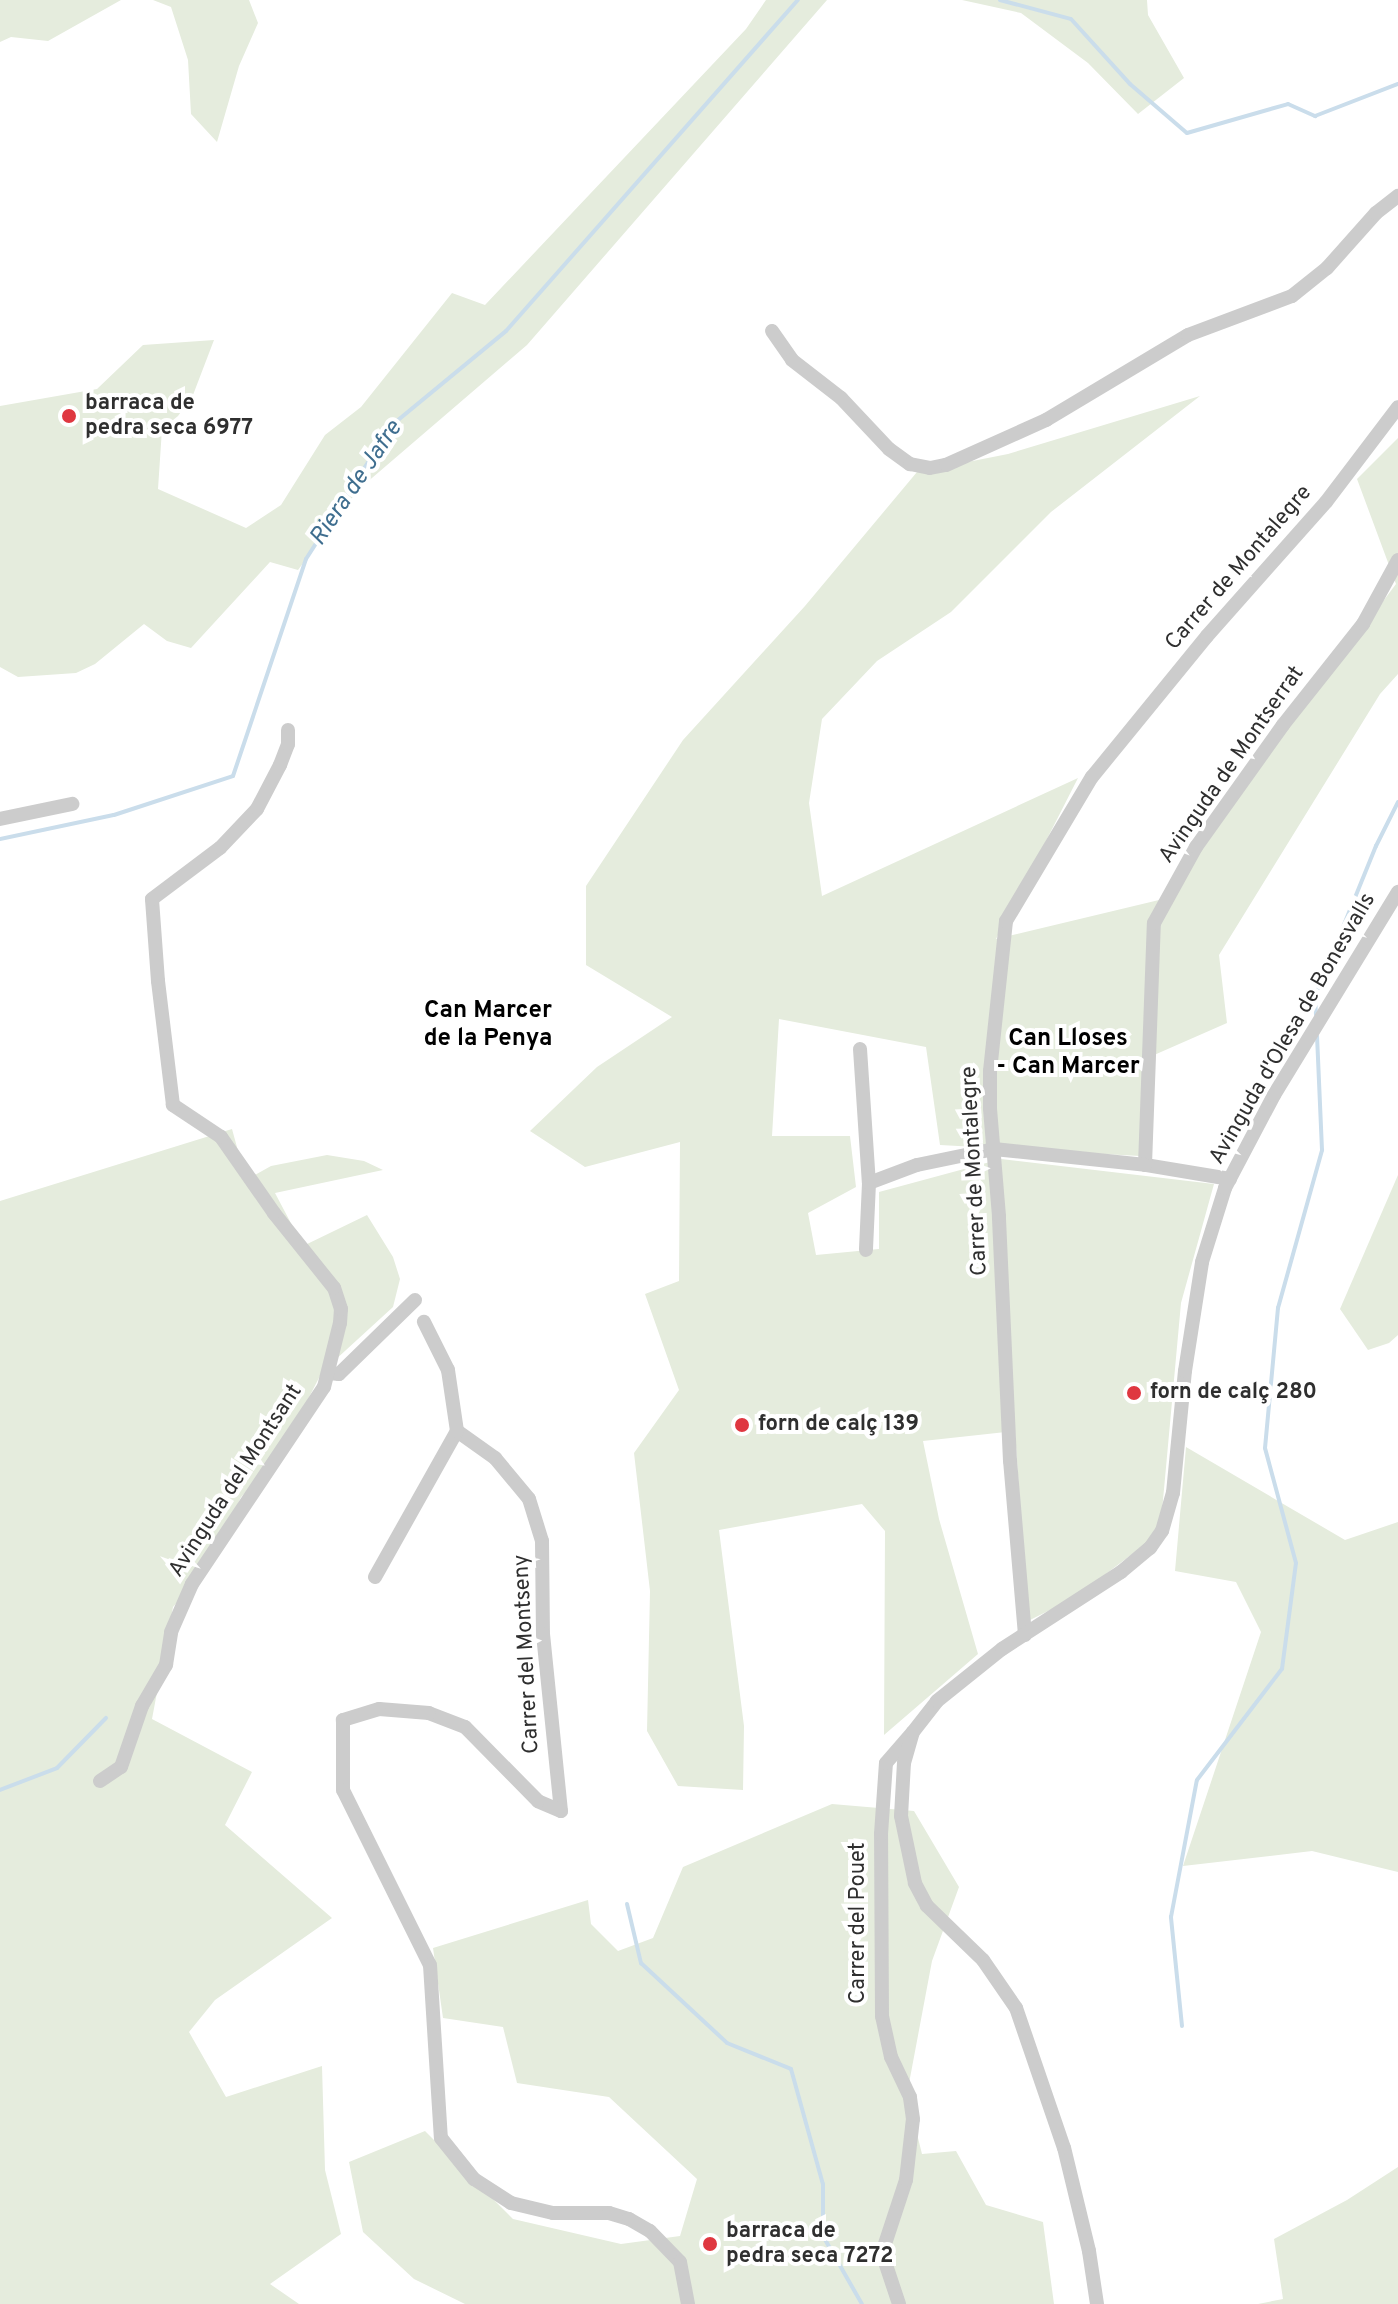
<!DOCTYPE html>
<meta charset="utf-8">
<style>
body{margin:0}
#map{position:relative;width:1398px;height:2304px;overflow:hidden;background:#fff;font-family:Overpass,sans-serif}
div>[style]{position:absolute}
.green>*{inset:0;background:#e5ecdd}
.stream>*{height:4px;margin:-2px;padding:0 2px;transform-origin:2px;border-radius:2px;background:#caddeb}
.minor>*{height:14px;margin:-7px;padding:0 7px;transform-origin:7px;border-radius:7px;background:#ccc}
.dots>*{width:22px;height:22px;translate:-50% -50%;box-sizing:border-box;border:4px solid #fff;border-radius:50%}
span{translate:-50% -50%;white-space:nowrap;text-align:center;line-height:1.15;-webkit-text-stroke:8px #fff;paint-order:stroke}
.poi-label{font-size:22px;color:#2f2f2f;font-weight:700}
.left{translate:0 -50%;text-align:left}
.street-label{font-size:22px;color:#2f2f2f}
.water-label{font-size:24px;color:#3f6e8f;font-style:italic}
.neighbourhood-label{font-size:24px;color:#000;font-weight:700}
</style>
<div id="map">
<div class="green">
<div style="clip-path:polygon(0 0,121px 0,48px 41px,11px 37px,0 42px)"></div>
<div style="clip-path:polygon(153px 0,249px 0,258px 23px,239px 66px,217px 142px,191px 114px,188px 60px,171px 7px)"></div>
<div style="clip-path:polygon(766px 0,827px 0,527px 345px,358px 490px,298px 570px,270px 562px,191px 648px,167px 641px,144px 624px,95px 664px,76px 673px,18px 677px,0 667px,0 406px,97px 389px,143px 345px,214px 340px,193px 395px,178px 416px,162px 429px,158px 489px,246px 528px,281px 505px,325px 435px,361px 407px,452px 293px,485px 305px,746px 29px)"></div>
<div style="clip-path:polygon(962px 0,1147px 0,1148px 15px,1184px 78px,1138px 114px,1088px 63px,1021px 13px)"></div>
<div style="clip-path:polygon(1200px 396px,1051px 512px,951px 612px,877px 661px,822px 719px,809px 803px,822px 896px,1078px 778px,996px 939px,1159px 900px,1396px 584px,1357px 479px,1398px 438px,1398px 674px,1380px 694px,1219px 955px,1227px 1023px,1145px 1059px,1140px 1156px,940px 1145px,926px 1047px,779px 1019px,772px 1136px,850px 1136px,856px 1187px,808px 1213px,816px 1255px,879px 1249px,879px 1192px,1001px 1159px,1214px 1184px,1181px 1303px,1160px 1533px,1074px 1598px,1028px 1621px,1015px 1431px,923px 1441px,939px 1519px,978px 1654px,884px 1735px,885px 1531px,862px 1504px,719px 1530px,744px 1726px,743px 1790px,678px 1786px,647px 1731px,650px 1591px,634px 1453px,679px 1390px,645px 1294px,679px 1281px,680px 1142px,585px 1167px,530px 1131px,597px 1067px,672px 1017px,586px 965px,586px 886px,683px 740px,805px 606px,917px 472px,1008px 454px)"></div>
<div style="clip-path:polygon(232px 1129px,246px 1180px,271px 1166px,327px 1155px,364px 1161px,383px 1170px,275px 1193px,303px 1246px,367px 1215px,393px 1257px,400px 1279px,393px 1307px,322px 1372px,274px 1465px,241px 1497px,209px 1567px,173px 1607px,152px 1719px,252px 1772px,225px 1825px,332px 1918px,215px 2000px,189px 2032px,226px 2097px,322px 2066px,325px 2170px,341px 2234px,270px 2284px,299px 2304px,0 2304px,0 1201px)"></div>
<div style="clip-path:polygon(1398px 1175px,1398px 1335px,1389px 1343px,1368px 1350px,1340px 1309px)"></div>
<div style="clip-path:polygon(1186px 1447px,1345px 1540px,1398px 1522px,1398px 1872px,1312px 1851px,1183px 1866px,1261px 1632px,1236px 1582px,1175px 1571px)"></div>
<div style="clip-path:polygon(832px 1804px,914px 1811px,959px 1887px,932px 1961px,907px 2094px,922px 2154px,956px 2151px,986px 2205px,1043px 2222px,1054px 2304px,465px 2304px,414px 2279px,363px 2232px,349px 2162px,425px 2131px,513px 2219px,621px 2244px,680px 2236px,697px 2179px,609px 2097px,517px 2083px,503px 2027px,443px 2018px,433px 1948px,588px 1900px,591px 1924px,618px 1951px,653px 1938px,683px 1867px)"></div>
<div style="clip-path:polygon(1398px 2167px,1398px 2304px,1258px 2304px,1283px 2299px,1274px 2239px,1347px 2200px)"></div>
</div>
<div class="stream">
<div style="left:1000px;top:0;width:73px;rotate:15deg"></div>
<div style="left:1071px;top:19px;width:88px;rotate:47.8deg"></div>
<div style="left:1130px;top:84px;width:75px;rotate:40.7deg"></div>
<div style="left:1187px;top:133px;width:105px;rotate:-16deg"></div>
<div style="left:1288px;top:104px;width:30px;rotate:24deg"></div>
<div style="left:1315px;top:116px;width:89px;rotate:-21.1deg"></div>
<div style="left:0;top:839px;width:116px;rotate:-11.9deg"></div>
<div style="left:114px;top:815px;width:125px;rotate:-18.1deg"></div>
<div style="left:233px;top:776px;width:229px;rotate:-71.4deg"></div>
<div style="left:306px;top:559px;width:159px;rotate:-57.3deg"></div>
<div style="left:392px;top:425px;width:148px;rotate:-39.5deg"></div>
<div style="left:506px;top:331px;width:441px;rotate:-48.6deg"></div>
<div style="left:1316px;top:1015px;width:19px;rotate:-93deg"></div>
<div style="left:1315px;top:996px;width:162px;rotate:-67.9deg"></div>
<div style="left:1376px;top:846px;width:49px;rotate:-63.4deg"></div>
<div style="left:0;top:1790px;width:61px;rotate:-21.1deg"></div>
<div style="left:57px;top:1768px;width:70px;rotate:-45.6deg"></div>
<div style="left:627px;top:1904px;width:61px;rotate:76.7deg"></div>
<div style="left:641px;top:1963px;width:117px;rotate:42.9deg"></div>
<div style="left:727px;top:2043px;width:69px;rotate:22.1deg"></div>
<div style="left:791px;top:2069px;width:119px;rotate:74.5deg"></div>
<div style="left:823px;top:2184px;width:52px;rotate:90deg"></div>
<div style="left:823px;top:2236px;width:78px;rotate:60.2deg"></div>
<div style="left:1182px;top:2026px;width:110px;rotate:-95.8deg"></div>
<div style="left:1171px;top:1917px;width:139px;rotate:-79.3deg"></div>
<div style="left:1197px;top:1780px;width:140px;rotate:-52.6deg"></div>
<div style="left:1282px;top:1669px;width:107px;rotate:-82.5deg"></div>
<div style="left:1296px;top:1563px;width:119px;rotate:-105.1deg"></div>
<div style="left:1265px;top:1448px;width:141px;rotate:-84.7deg"></div>
<div style="left:1278px;top:1308px;width:164px;rotate:-74.4deg"></div>
<div style="left:1322px;top:1150px;width:114px;rotate:-92.5deg"></div>
</div>
<div class="minor">
<div style="left:772px;top:331px;width:35px;rotate:55deg"></div>
<div style="left:792px;top:360px;width:62px;rotate:37.8deg"></div>
<div style="left:841px;top:398px;width:70px;rotate:46.7deg"></div>
<div style="left:889px;top:449px;width:26px;rotate:36deg"></div>
<div style="left:910px;top:464px;width:20px;rotate:11deg"></div>
<div style="left:930px;top:468px;width:16px;rotate:-11deg"></div>
<div style="left:946px;top:465px;width:110px;rotate:-24.2deg"></div>
<div style="left:1046px;top:420px;width:165px;rotate:-30.9deg"></div>
<div style="left:1188px;top:335px;width:111px;rotate:-20.6deg"></div>
<div style="left:1292px;top:296px;width:45px;rotate:-38.7deg"></div>
<div style="left:1327px;top:268px;width:74px;rotate:-48.3deg"></div>
<div style="left:1376px;top:213px;width:28px;rotate:-38deg"></div>
<div style="left:0;top:819px;width:74px;rotate:-11.8deg"></div>
<div style="left:860px;top:1049px;width:134px;rotate:86.2deg"></div>
<div style="left:869px;top:1183px;width:67px;rotate:92.6deg"></div>
<div style="left:1230px;top:1179px;width:86px;rotate:-170.6deg"></div>
<div style="left:1145px;top:1165px;width:242px;rotate:-87.9deg"></div>
<div style="left:1154px;top:923px;width:87px;rotate:-61.1deg"></div>
<div style="left:1196px;top:847px;width:150px;rotate:-54.5deg"></div>
<div style="left:1283px;top:725px;width:129px;rotate:-51.6deg"></div>
<div style="left:1363px;top:624px;width:73px;rotate:-61.3deg"></div>
<div style="left:869px;top:1183px;width:51px;rotate:-20.6deg"></div>
<div style="left:917px;top:1165px;width:79px;rotate:-11.7deg"></div>
<div style="left:994px;top:1149px;width:152px;rotate:6deg"></div>
<div style="left:329px;top:1373px;width:10px;rotate:6deg"></div>
<div style="left:339px;top:1374px;width:106px;rotate:-44.2deg"></div>
<div style="left:457px;top:1431px;width:47px;rotate:35.4deg"></div>
<div style="left:495px;top:1458px;width:53px;rotate:50.3deg"></div>
<div style="left:529px;top:1499px;width:44px;rotate:72.8deg"></div>
<div style="left:542px;top:1541px;width:93px;rotate:89.4deg"></div>
<div style="left:543px;top:1634px;width:178px;rotate:84.2deg"></div>
<div style="left:375px;top:1577px;width:167px;rotate:-60.7deg"></div>
<div style="left:457px;top:1431px;width:62px;rotate:-98.4deg"></div>
<div style="left:448px;top:1370px;width:54px;rotate:-116.6deg"></div>
<div style="left:1025px;top:1635px;width:175px;rotate:-94.9deg"></div>
<div style="left:1010px;top:1461px;width:245px;rotate:-92.6deg"></div>
<div style="left:999px;top:1216px;width:108px;rotate:-94.8deg"></div>
<div style="left:990px;top:1108px;width:37px;rotate:-90deg"></div>
<div style="left:990px;top:1071px;width:151px;rotate:-83.9deg"></div>
<div style="left:1006px;top:921px;width:168px;rotate:-59.2deg"></div>
<div style="left:1092px;top:777px;width:182px;rotate:-50.8deg"></div>
<div style="left:1207px;top:636px;width:179px;rotate:-48.4deg"></div>
<div style="left:1326px;top:502px;width:119px;rotate:-52.8deg"></div>
<div style="left:100px;top:1781px;width:25px;rotate:-34deg"></div>
<div style="left:121px;top:1767px;width:65px;rotate:-71deg"></div>
<div style="left:142px;top:1706px;width:48px;rotate:-59.7deg"></div>
<div style="left:166px;top:1665px;width:33px;rotate:-81deg"></div>
<div style="left:171px;top:1632px;width:52px;rotate:-66.4deg"></div>
<div style="left:192px;top:1584px;width:237px;rotate:-56.2deg"></div>
<div style="left:324px;top:1387px;width:66px;rotate:-76deg"></div>
<div style="left:340px;top:1323px;width:14px;rotate:-86deg"></div>
<div style="left:341px;top:1309px;width:22px;rotate:-108deg"></div>
<div style="left:334px;top:1288px;width:96px;rotate:-128.7deg"></div>
<div style="left:274px;top:1213px;width:93px;rotate:-124.9deg"></div>
<div style="left:221px;top:1137px;width:58px;rotate:-146.3deg"></div>
<div style="left:173px;top:1105px;width:125px;rotate:-96.9deg"></div>
<div style="left:158px;top:981px;width:82px;rotate:-94.2deg"></div>
<div style="left:152px;top:899px;width:85px;rotate:-36.9deg"></div>
<div style="left:220px;top:848px;width:54px;rotate:-46.5deg"></div>
<div style="left:257px;top:809px;width:50px;rotate:-62.4deg"></div>
<div style="left:280px;top:765px;width:22px;rotate:-69deg"></div>
<div style="left:288px;top:744px;width:14px;rotate:-90deg"></div>
<div style="left:561px;top:1811px;width:25px;rotate:-157deg"></div>
<div style="left:538px;top:1801px;width:104px;rotate:-134.6deg"></div>
<div style="left:465px;top:1727px;width:39px;rotate:-159deg"></div>
<div style="left:429px;top:1713px;width:50px;rotate:-175.4deg"></div>
<div style="left:379px;top:1709px;width:38px;rotate:163deg"></div>
<div style="left:343px;top:1720px;width:70px;rotate:90deg"></div>
<div style="left:343px;top:1790px;width:195px;rotate:63.6deg"></div>
<div style="left:430px;top:1965px;width:173px;rotate:86.4deg"></div>
<div style="left:441px;top:2138px;width:53px;rotate:51.2deg"></div>
<div style="left:474px;top:2179px;width:44px;rotate:33deg"></div>
<div style="left:511px;top:2203px;width:43px;rotate:13.4deg"></div>
<div style="left:553px;top:2213px;width:56px"></div>
<div style="left:609px;top:2213px;width:21px;rotate:17deg"></div>
<div style="left:629px;top:2219px;width:24px;rotate:30deg"></div>
<div style="left:650px;top:2231px;width:43px;rotate:45.9deg"></div>
<div style="left:680px;top:2262px;width:43px;rotate:79.2deg"></div>
<div style="left:899px;top:2304px;width:54px;rotate:-108.4deg"></div>
<div style="left:882px;top:2253px;width:77px;rotate:-71.8deg"></div>
<div style="left:906px;top:2180px;width:61px;rotate:-83.5deg"></div>
<div style="left:913px;top:2119px;width:22px;rotate:-98deg"></div>
<div style="left:910px;top:2097px;width:44px;rotate:-115.4deg"></div>
<div style="left:891px;top:2057px;width:42px;rotate:-102.4deg"></div>
<div style="left:882px;top:2016px;width:182px;rotate:-90.3deg"></div>
<div style="left:881px;top:1834px;width:71px;rotate:-86deg"></div>
<div style="left:886px;top:1763px;width:40px;rotate:-49deg"></div>
<div style="left:1097px;top:2304px;width:54px;rotate:-98.6deg"></div>
<div style="left:1089px;top:2251px;width:106px;rotate:-103.6deg"></div>
<div style="left:1064px;top:2148px;width:148px;rotate:-108.9deg"></div>
<div style="left:1016px;top:2008px;width:58px;rotate:-124.5deg"></div>
<div style="left:983px;top:1960px;width:78px;rotate:-136deg"></div>
<div style="left:927px;top:1906px;width:26px;rotate:-118deg"></div>
<div style="left:915px;top:1883px;width:68px;rotate:-101.8deg"></div>
<div style="left:901px;top:1816px;width:53px;rotate:-86.8deg"></div>
<div style="left:904px;top:1763px;width:32px;rotate:-74deg"></div>
<div style="left:913px;top:1732px;width:39px;rotate:-52deg"></div>
<div style="left:937px;top:1701px;width:83px;rotate:-38.7deg"></div>
<div style="left:1002px;top:1649px;width:142px;rotate:-32.9deg"></div>
<div style="left:1121px;top:1572px;width:38px;rotate:-40deg"></div>
<div style="left:1150px;top:1548px;width:21px;rotate:-55deg"></div>
<div style="left:1162px;top:1531px;width:40px;rotate:-74deg"></div>
<div style="left:1173px;top:1493px;width:123px;rotate:-84.4deg"></div>
<div style="left:1185px;top:1371px;width:110px;rotate:-81.1deg"></div>
<div style="left:1202px;top:1262px;width:77px;rotate:-72.7deg"></div>
<div style="left:1225px;top:1188px;width:105px;rotate:-62.2deg"></div>
<div style="left:1274px;top:1095px;width:238px;rotate:-58.6deg"></div>
</div>
<div class="dots">
<div style="left:69px;top:416px;background:#df3740"></div>
<div style="left:1134px;top:1393px;background:#df3740"></div>
<div style="left:742px;top:1425px;background:#df3740"></div>
<div style="left:710px;top:2244px;background:#df3740"></div>
</div>
<div class="poi-label">
<span class="left" style="left:85px;top:416px">barraca de<br>pedra seca 6977</span>
<span class="left" style="left:1150px;top:1393px">forn de calç 280</span>
<span class="left" style="left:758px;top:1425px">forn de calç 139</span>
<span class="left" style="left:726px;top:2244px">barraca de<br>pedra seca 7272</span>
</div>
<div class="street-label">
<span style="left:1239px;top:568px;rotate:-49deg">Carrer de Montalegre</span>
<span style="left:1232px;top:765px;rotate:-55deg">Avinguda de Montserrat</span>
<span style="left:1293px;top:1029px;rotate:-60deg">Avinguda d'Olesa de Bonesvalls</span>
<span style="left:975px;top:1171px;rotate:-93deg">Carrer de Montalegre</span>
<span style="left:236px;top:1481px;rotate:-57deg">Avinguda del Montsant</span>
<span style="left:527px;top:1654px;rotate:-93deg">Carrer del Montseny</span>
<span style="left:859px;top:1923px;rotate:-90deg">Carrer del Pouet</span>
</div>
<div class="water-label">
<span style="left:357px;top:484px;rotate:-56deg">Riera de Jafre</span>
</div>
<div class="neighbourhood-label">
<span style="left:488px;top:1026px">Can Marcer<br>de la Penya</span>
<span style="left:1068px;top:1054px">Can Lloses<br>- Can Marcer</span>
</div>
</div>
